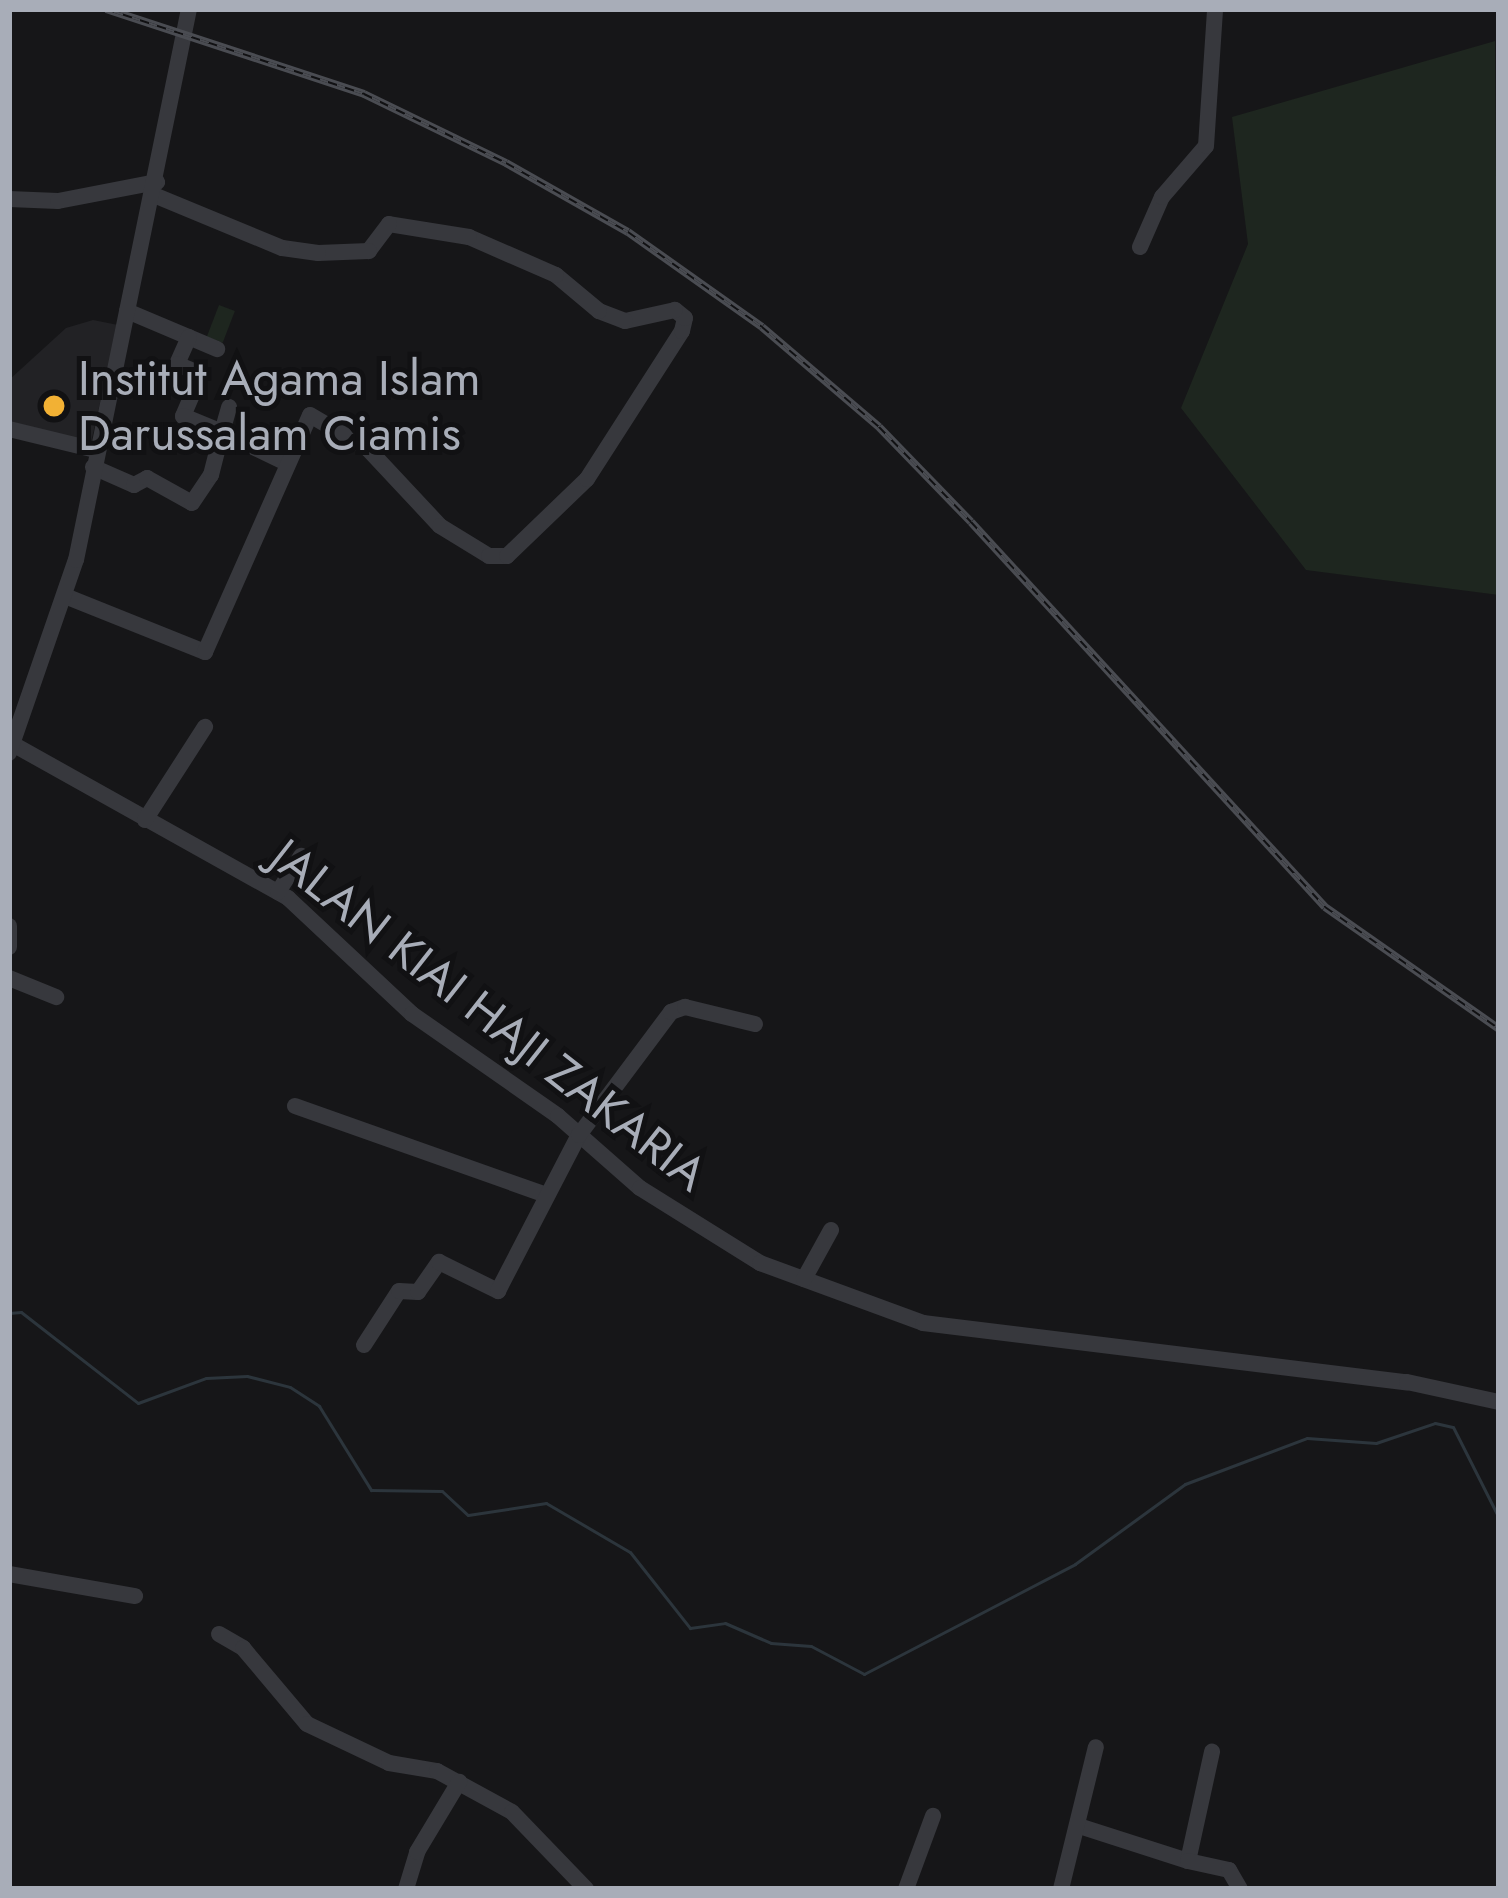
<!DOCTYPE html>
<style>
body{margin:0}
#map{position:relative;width:1508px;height:1898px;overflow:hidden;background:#161618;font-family:Jost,sans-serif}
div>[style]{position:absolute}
.built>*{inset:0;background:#222225}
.green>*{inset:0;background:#1e261f;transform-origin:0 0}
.stream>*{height:3px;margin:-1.5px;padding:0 1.5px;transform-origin:1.5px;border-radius:1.5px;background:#2c353c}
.minor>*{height:16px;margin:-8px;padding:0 8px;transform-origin:8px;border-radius:8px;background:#37383d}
.rail>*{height:8px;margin-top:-4px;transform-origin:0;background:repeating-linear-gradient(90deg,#111113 0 9px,#4a4c52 0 18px);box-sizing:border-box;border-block:3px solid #4a4c52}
.dots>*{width:33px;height:33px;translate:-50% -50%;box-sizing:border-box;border:6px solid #111113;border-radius:50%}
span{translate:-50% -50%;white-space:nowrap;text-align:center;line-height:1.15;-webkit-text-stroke:10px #111113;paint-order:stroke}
.poi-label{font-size:48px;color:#a8adb8}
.left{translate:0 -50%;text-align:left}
.street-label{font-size:48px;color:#a8adb8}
.frame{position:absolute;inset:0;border:12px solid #a8adb8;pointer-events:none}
</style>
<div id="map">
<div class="built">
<div style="clip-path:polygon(93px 320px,118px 325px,88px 455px,9px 432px,9px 380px,66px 328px)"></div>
</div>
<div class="green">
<div style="clip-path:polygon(1495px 41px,1499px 595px,1306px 570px,1181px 408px,1248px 244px,1232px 117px)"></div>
<div style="left:219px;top:305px;width:17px;height:34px;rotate:21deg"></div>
</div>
<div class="stream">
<div style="left:9px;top:1313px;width:12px;rotate:-5deg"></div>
<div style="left:21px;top:1312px;width:148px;rotate:37.9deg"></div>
<div style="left:138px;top:1403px;width:72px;rotate:-20.2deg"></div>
<div style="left:206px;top:1378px;width:41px;rotate:-2.8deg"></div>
<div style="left:247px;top:1376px;width:44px;rotate:14.3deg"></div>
<div style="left:290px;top:1387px;width:35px;rotate:33deg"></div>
<div style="left:319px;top:1406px;width:99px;rotate:58.2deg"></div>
<div style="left:371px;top:1490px;width:71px;rotate:0.8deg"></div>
<div style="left:442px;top:1491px;width:35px;rotate:43deg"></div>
<div style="left:468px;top:1515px;width:79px;rotate:-8.7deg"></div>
<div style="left:546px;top:1503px;width:97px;rotate:30.3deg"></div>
<div style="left:630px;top:1552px;width:97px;rotate:51.7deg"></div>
<div style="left:690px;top:1628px;width:35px;rotate:-8deg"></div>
<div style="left:725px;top:1623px;width:50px;rotate:23.5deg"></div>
<div style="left:771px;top:1643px;width:40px;rotate:4.3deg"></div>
<div style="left:811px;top:1646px;width:60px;rotate:27.8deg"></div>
<div style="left:864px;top:1674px;width:238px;rotate:-27.5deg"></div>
<div style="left:1075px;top:1564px;width:136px;rotate:-36deg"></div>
<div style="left:1185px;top:1484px;width:130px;rotate:-20.7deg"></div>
<div style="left:1307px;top:1438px;width:69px;rotate:4.1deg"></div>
<div style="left:1376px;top:1443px;width:62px;rotate:-18.7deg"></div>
<div style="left:1435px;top:1423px;width:18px;rotate:13deg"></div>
<div style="left:1453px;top:1427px;width:102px;rotate:63.2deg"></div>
</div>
<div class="minor">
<div style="left:9px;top:199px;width:49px;rotate:2.3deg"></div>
<div style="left:58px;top:201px;width:101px;rotate:-10.9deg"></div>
<div style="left:1140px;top:247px;width:55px;rotate:-66.3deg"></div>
<div style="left:1162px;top:197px;width:67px;rotate:-49.2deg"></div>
<div style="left:1206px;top:146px;width:137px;rotate:-86.2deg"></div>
<div style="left:127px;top:311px;width:98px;rotate:22.9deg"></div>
<div style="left:189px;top:337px;width:30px;rotate:114deg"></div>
<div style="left:177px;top:364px;width:26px;rotate:23deg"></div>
<div style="left:201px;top:374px;width:46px;rotate:113.2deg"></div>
<div style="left:183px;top:416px;width:42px;rotate:22.3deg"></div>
<div style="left:222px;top:432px;width:26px;rotate:-74deg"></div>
<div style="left:9px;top:429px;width:89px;rotate:13.6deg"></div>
<div style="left:93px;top:467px;width:45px;rotate:23.7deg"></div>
<div style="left:134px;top:485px;width:15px;rotate:-28deg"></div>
<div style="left:147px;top:478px;width:51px;rotate:29.1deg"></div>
<div style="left:192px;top:503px;width:34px;rotate:-56deg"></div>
<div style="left:211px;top:475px;width:44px;rotate:-75.7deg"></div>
<div style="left:222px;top:432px;width:71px;rotate:25.8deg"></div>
<div style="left:65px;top:596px;width:151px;rotate:21.8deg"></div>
<div style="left:205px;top:652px;width:259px;rotate:-66.1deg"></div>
<div style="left:310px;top:415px;width:67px;rotate:30.4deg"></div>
<div style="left:368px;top:449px;width:105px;rotate:46.9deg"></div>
<div style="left:440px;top:526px;width:57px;rotate:31.5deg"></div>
<div style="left:489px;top:556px;width:18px"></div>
<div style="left:507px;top:556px;width:111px;rotate:-43.9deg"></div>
<div style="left:587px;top:479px;width:176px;rotate:-57.3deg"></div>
<div style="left:682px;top:331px;width:13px;rotate:-77deg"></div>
<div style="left:685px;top:318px;width:13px;rotate:-141deg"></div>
<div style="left:675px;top:310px;width:51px;rotate:167.6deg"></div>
<div style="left:625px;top:321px;width:28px;rotate:-159deg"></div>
<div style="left:599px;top:311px;width:56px;rotate:-140.1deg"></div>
<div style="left:556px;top:275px;width:95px;rotate:-156.4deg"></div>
<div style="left:469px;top:237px;width:81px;rotate:-170.8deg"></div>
<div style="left:389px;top:224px;width:34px;rotate:127deg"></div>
<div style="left:369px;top:251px;width:51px;rotate:177.8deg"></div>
<div style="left:318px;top:253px;width:36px;rotate:-172deg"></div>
<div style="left:282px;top:248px;width:139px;rotate:-157.5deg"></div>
<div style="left:9px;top:742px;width:320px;rotate:29.2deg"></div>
<div style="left:288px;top:898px;width:170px;rotate:43.1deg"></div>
<div style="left:412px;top:1014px;width:178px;rotate:34.9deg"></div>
<div style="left:558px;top:1116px;width:109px;rotate:41.3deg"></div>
<div style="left:640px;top:1188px;width:142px;rotate:32deg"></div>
<div style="left:760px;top:1263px;width:174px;rotate:20.2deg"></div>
<div style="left:923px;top:1323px;width:488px;rotate:7deg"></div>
<div style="left:1407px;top:1382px;width:94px;rotate:12.3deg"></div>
<div style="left:9px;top:753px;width:204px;rotate:-70.9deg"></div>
<div style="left:76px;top:560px;width:562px;rotate:-78.41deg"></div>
<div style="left:145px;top:820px;width:111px;rotate:-57.2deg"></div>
<div style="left:278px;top:892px;width:43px;rotate:-57.4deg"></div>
<div style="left:9px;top:926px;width:21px;rotate:90deg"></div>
<div style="left:9px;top:978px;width:51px;rotate:22deg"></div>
<div style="left:295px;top:1106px;width:267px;rotate:19.5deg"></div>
<div style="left:804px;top:1279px;width:56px;rotate:-61.1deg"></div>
<div style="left:364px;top:1345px;width:64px;rotate:-57.1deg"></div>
<div style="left:399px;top:1291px;width:19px;rotate:3deg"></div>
<div style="left:418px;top:1292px;width:37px;rotate:-55deg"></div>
<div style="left:439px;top:1262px;width:66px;rotate:26.2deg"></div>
<div style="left:498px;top:1291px;width:176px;rotate:-62.6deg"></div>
<div style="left:579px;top:1135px;width:154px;rotate:-53.2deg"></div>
<div style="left:671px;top:1012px;width:15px;rotate:-20deg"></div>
<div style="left:685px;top:1007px;width:72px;rotate:13.7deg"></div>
<div style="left:9px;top:1574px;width:128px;rotate:9.9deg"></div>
<div style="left:219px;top:1634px;width:28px;rotate:30deg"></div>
<div style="left:243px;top:1648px;width:99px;rotate:49.9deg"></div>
<div style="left:307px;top:1724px;width:91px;rotate:25.4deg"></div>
<div style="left:389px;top:1763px;width:49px;rotate:9.5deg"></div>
<div style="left:437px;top:1771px;width:85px;rotate:28.7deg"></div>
<div style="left:512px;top:1812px;width:107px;rotate:46.1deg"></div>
<div style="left:1079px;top:1826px;width:114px;rotate:17.8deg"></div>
<div style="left:1188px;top:1861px;width:112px;rotate:-77.6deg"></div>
<div style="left:1188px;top:1861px;width:42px;rotate:12.4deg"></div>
<div style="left:1229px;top:1870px;width:22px;rotate:60deg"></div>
<div style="left:406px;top:1889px;width:39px;rotate:-73deg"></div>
<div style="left:417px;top:1852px;width:82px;rotate:-59deg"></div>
<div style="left:906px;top:1889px;width:78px;rotate:-69.7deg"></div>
<div style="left:1061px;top:1889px;width:146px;rotate:-76.2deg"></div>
</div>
<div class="rail">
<div style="left:106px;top:9px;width:272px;rotate:18.2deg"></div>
<div style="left:364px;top:94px;width:158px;rotate:25.9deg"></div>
<div style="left:506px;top:163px;width:140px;rotate:29.5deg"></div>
<div style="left:628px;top:232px;width:164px;rotate:35.3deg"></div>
<div style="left:762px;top:327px;width:154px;rotate:40.5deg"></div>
<div style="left:879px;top:427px;width:132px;rotate:45.9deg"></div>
<div style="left:971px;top:522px;width:523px;rotate:47.4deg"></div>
<div style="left:1325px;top:907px;width:213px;rotate:35deg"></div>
</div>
<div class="dots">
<div style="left:54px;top:406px;background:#f2b134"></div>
</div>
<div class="poi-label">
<span class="left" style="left:78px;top:406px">Institut Agama Islam<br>Darussalam Ciamis</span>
</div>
<div class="street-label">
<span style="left:489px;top:1015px;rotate:38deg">JALAN KIAI HAJI ZAKARIA</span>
</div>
<div class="frame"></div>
</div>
